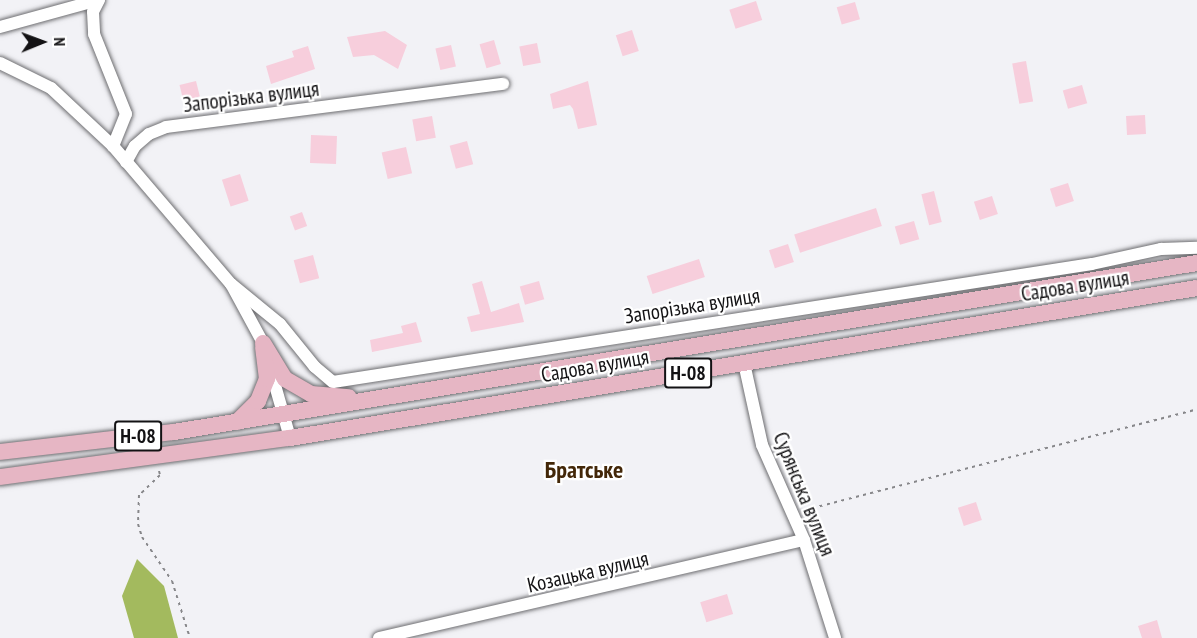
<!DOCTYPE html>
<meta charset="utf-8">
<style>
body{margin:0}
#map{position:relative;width:1197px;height:638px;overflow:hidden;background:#f2f2f6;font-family:"PT Sans Narrow",sans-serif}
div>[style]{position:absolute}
.forest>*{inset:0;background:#a3ba5e}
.building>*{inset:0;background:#f7cedc;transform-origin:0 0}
.path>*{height:2px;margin-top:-1px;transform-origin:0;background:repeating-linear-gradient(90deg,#87878a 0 3px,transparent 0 7.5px)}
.roads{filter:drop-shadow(0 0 2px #6e6e71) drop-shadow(0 0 2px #6e6e71)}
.minor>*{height:12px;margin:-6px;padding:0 6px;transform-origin:6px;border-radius:6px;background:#fff}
.major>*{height:16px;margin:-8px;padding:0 8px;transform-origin:8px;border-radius:8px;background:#e6b6c4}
span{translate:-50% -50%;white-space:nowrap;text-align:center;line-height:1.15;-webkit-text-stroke:4.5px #fff;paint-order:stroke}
.shield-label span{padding:2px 4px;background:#fff;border:2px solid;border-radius:4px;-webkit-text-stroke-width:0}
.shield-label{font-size:20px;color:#131214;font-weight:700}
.street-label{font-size:21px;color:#131214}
.quarter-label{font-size:24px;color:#432708;font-weight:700}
.north{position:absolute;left:12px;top:12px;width:60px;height:60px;-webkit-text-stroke:4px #fff;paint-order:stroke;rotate:89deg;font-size:16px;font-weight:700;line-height:24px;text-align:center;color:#131214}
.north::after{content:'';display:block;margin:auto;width:21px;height:27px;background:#131214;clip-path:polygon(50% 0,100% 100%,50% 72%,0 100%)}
</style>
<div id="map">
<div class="forest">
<div style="clip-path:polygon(137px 559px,164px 586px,178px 638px,134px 638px,122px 596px)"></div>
</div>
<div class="building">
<div style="left:756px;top:1px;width:20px;height:28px;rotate:72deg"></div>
<div style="left:855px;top:2px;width:18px;height:19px;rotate:74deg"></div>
<div style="left:632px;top:30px;width:22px;height:17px;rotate:72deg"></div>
<div style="clip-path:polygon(385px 31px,407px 45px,398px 69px,374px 55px,353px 57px,347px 37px)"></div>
<div style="left:494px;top:40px;width:25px;height:15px;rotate:74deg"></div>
<div style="left:537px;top:43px;width:20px;height:18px;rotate:79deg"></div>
<div style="left:451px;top:45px;width:22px;height:16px;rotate:77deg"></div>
<div style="clip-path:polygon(308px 46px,315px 69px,271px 84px,266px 66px,294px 57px,292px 51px)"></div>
<div style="left:1026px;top:61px;width:41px;height:14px;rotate:80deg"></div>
<div style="left:196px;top:81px;width:16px;height:17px;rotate:76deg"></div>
<div style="clip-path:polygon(588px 81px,597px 125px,578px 129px,573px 109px,570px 105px,553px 109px,550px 94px)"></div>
<div style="left:1082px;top:85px;width:19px;height:20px;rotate:74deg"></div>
<div style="left:1145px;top:115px;width:19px;height:19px;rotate:87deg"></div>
<div style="left:432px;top:116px;width:22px;height:20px;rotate:80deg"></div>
<div style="left:311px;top:135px;width:26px;height:28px;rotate:2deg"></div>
<div style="left:467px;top:141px;width:24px;height:18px;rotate:75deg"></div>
<div style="left:406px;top:147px;width:27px;height:25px;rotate:77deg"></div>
<div style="left:240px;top:174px;width:28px;height:19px;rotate:72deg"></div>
<div style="left:1068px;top:183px;width:19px;height:19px;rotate:72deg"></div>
<div style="left:934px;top:191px;width:32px;height:13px;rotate:76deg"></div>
<div style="left:992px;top:196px;width:19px;height:19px;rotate:72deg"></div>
<div style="left:876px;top:208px;width:19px;height:86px;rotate:72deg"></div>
<div style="left:302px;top:212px;width:15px;height:13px;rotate:70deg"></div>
<div style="left:914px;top:221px;width:19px;height:20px;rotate:74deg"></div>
<div style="left:788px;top:244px;width:19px;height:20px;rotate:72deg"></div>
<div style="left:313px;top:255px;width:24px;height:20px;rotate:75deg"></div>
<div style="left:699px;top:259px;width:19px;height:55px;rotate:72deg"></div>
<div style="clip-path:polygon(482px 281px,491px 312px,519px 303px,524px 322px,471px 332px,467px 317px,480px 314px,472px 284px)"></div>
<div style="left:539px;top:281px;width:19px;height:20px;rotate:74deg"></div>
<div style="clip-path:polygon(416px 322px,422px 342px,372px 352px,370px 340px,403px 333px,401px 326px)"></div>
<div style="left:976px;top:502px;width:19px;height:19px;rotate:72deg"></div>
<div style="left:727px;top:594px;width:21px;height:28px;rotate:73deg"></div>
<div style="clip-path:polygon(1157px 620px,1162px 638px,1142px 638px,1138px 626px)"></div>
</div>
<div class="path">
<div style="left:159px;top:471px;width:4px;rotate:76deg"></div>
<div style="left:160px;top:475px;width:29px;rotate:136deg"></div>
<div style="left:139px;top:495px;width:29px;rotate:92deg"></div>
<div style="left:138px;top:524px;width:14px;rotate:73deg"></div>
<div style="left:142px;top:537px;width:53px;rotate:55.7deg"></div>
<div style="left:172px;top:581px;width:60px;rotate:72.5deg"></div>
<div style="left:805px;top:510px;width:405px;rotate:-14.4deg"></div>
</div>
<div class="roads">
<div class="minor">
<div style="left:99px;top:0;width:13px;rotate:117deg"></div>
<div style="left:93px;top:12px;width:22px;rotate:87deg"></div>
<div style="left:94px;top:34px;width:86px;rotate:68.2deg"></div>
<div style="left:126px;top:114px;width:35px;rotate:112deg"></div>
<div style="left:0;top:27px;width:102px;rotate:-15.4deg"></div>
<div style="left:0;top:63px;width:57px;rotate:26.1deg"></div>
<div style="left:51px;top:88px;width:85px;rotate:43.1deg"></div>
<div style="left:113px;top:146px;width:182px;rotate:49.5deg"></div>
<div style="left:231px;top:284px;width:67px;rotate:61.5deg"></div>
<div style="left:263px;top:343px;width:99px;rotate:74.1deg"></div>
<div style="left:126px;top:162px;width:18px;rotate:-61deg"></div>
<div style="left:135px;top:146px;width:18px;rotate:-41deg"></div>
<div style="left:149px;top:134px;width:18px;rotate:-22deg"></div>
<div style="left:166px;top:127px;width:340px;rotate:-7.3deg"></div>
<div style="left:231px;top:284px;width:63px;rotate:39.2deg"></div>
<div style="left:280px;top:324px;width:55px;rotate:50.9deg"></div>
<div style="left:315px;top:367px;width:23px;rotate:40deg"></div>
<div style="left:333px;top:382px;width:768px;rotate:-8.84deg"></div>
<div style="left:1092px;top:264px;width:71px;rotate:-12.3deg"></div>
<div style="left:1161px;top:249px;width:36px;rotate:-2deg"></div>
<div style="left:744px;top:363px;width:84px;rotate:77.6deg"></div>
<div style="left:762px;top:445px;width:104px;rotate:66.1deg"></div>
<div style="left:804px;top:540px;width:103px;rotate:72.4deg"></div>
<div style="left:379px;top:638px;width:436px;rotate:-13deg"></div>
</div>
<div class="major">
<div style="left:263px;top:343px;width:42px;rotate:58.6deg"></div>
<div style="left:285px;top:379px;width:30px;rotate:30deg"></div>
<div style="left:311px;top:394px;width:38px;rotate:5deg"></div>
<div style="left:237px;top:422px;width:30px;rotate:-45deg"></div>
<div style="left:258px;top:401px;width:24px;rotate:-68deg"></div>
<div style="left:267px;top:379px;width:32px;rotate:-97deg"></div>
<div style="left:0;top:452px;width:175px;rotate:-6.6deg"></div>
<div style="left:174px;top:432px;width:1037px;rotate:-9.38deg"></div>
<div style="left:0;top:477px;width:293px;rotate:-7.7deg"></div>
<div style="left:290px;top:438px;width:919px;rotate:-9.39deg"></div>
</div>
</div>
<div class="shield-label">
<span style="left:688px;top:373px">Н-08</span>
<span style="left:138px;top:436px">Н-08</span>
</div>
<div class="street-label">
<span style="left:251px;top:97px;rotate:-7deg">Запорізька вулиця</span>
<span style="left:1075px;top:286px;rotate:-9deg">Садова вулиця</span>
<span style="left:692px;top:306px;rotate:-9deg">Запорізька вулиця</span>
<span style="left:595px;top:366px;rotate:-10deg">Садова вулиця</span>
<span style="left:804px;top:494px;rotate:68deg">Сурянська вулиця</span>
<span style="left:588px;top:572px;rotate:-13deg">Козацька вулиця</span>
</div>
<div class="quarter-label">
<span style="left:584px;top:470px">Братське</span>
</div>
<div class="north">N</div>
</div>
